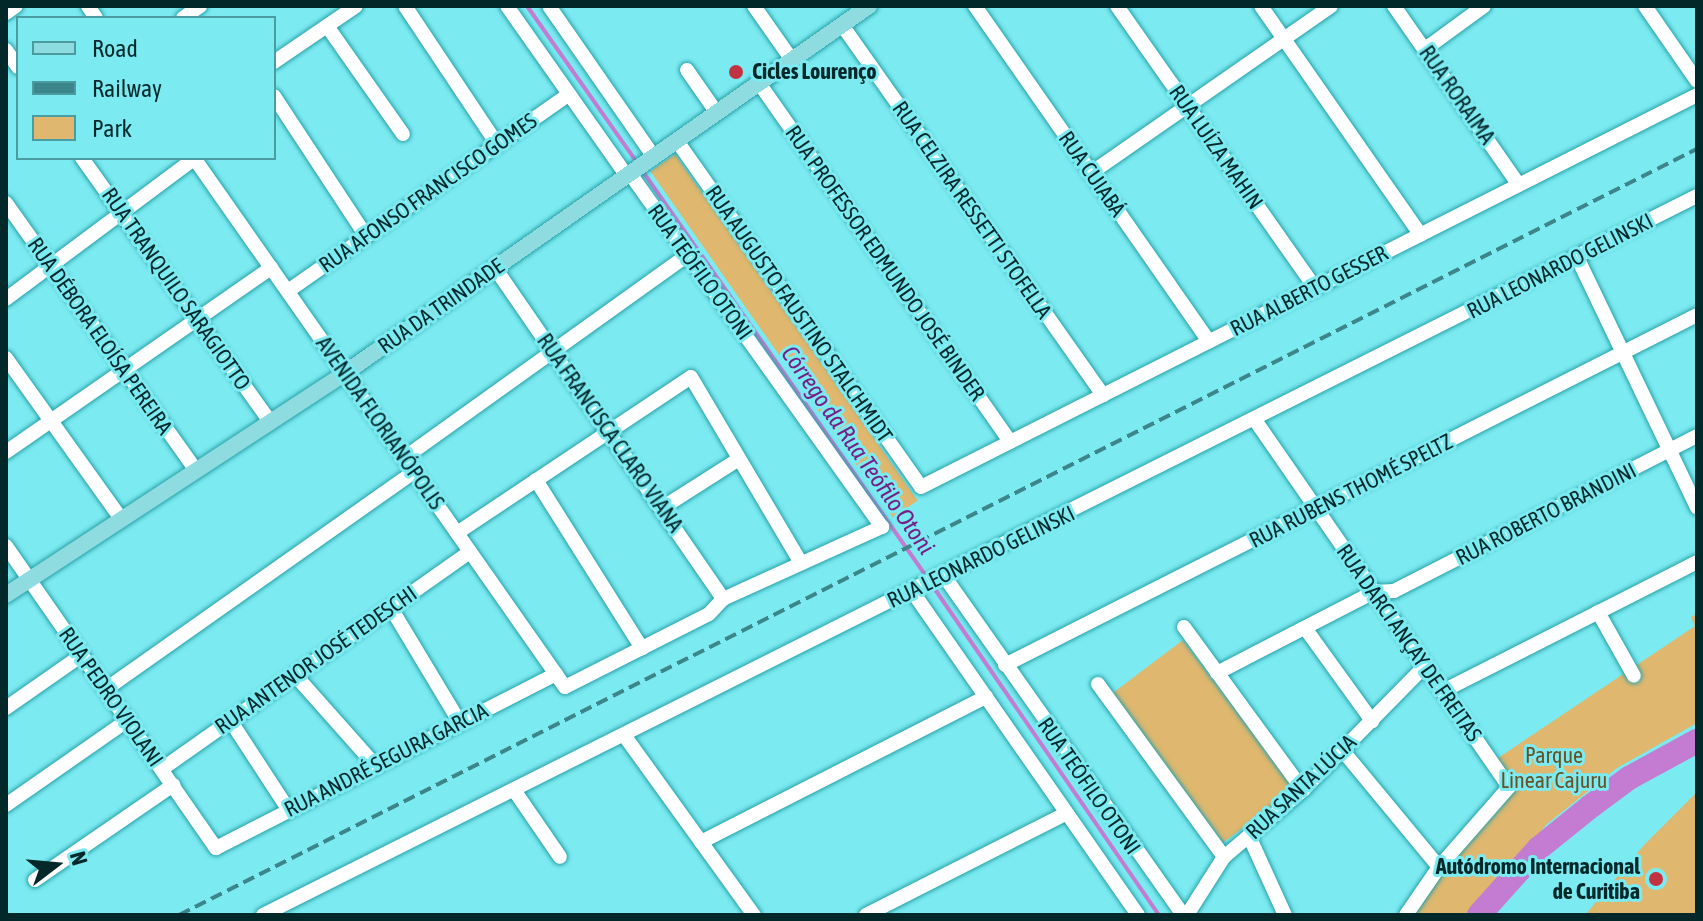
<!DOCTYPE html>
<meta charset="utf-8">
<style>
body{margin:0}
#map{position:relative;width:1703px;height:921px;overflow:hidden;background:#7ceaf1;font-family:"Asap Condensed",sans-serif}
div>[style]{position:absolute}
.green>*{inset:0;background:#dfb76e;transform-origin:0 0}
.stream>*{height:4px;margin:-2px;padding:0 2px;transform-origin:2px;border-radius:2px;background:#c37cd1}
.river>*{height:24px;margin:-12px;padding:0 12px;transform-origin:12px;border-radius:12px;background:#c37cd1}
.roads{filter:drop-shadow(0 0 2px #26a1a8) drop-shadow(0 0 2px #26a1a8)}
.minor>*{height:14px;margin:-7px;padding:0 7px;transform-origin:7px;border-radius:7px;background:#fff}
.major>*{height:16px;margin:-8px;padding:0 8px;transform-origin:8px;border-radius:8px;background:#8fdce0}
.rail>*{height:4px;margin-top:-2px;transform-origin:0;background:repeating-linear-gradient(90deg,#3c8589 0 12px,transparent 0 18px)}
.dots>*{width:22px;height:22px;translate:-50% -50%;box-sizing:border-box;border:4px solid #7ceaf1;border-radius:50%}
span{translate:-50% -50%;white-space:nowrap;text-align:center;line-height:1.15;-webkit-text-stroke:6px #7ceaf1;paint-order:stroke}
.poi-label{font-size:22px;color:#02282a;font-weight:700}
.left{translate:0 -50%;text-align:left}
.right{translate:-100% -50%;text-align:right}
.street-label{font-size:22px;color:#02282a}
.park-label{font-size:22px;color:#685124}
.water-label{font-size:24px;color:#762086;font-style:italic}
.frame{position:absolute;inset:0;border:8px solid #02282a;pointer-events:none}
.legend{position:absolute;left:16px;top:16px;width:260px;height:144px;box-sizing:border-box;background:#7ceaf1;border:2px solid #4b9ca1;margin:0;padding:10px 14px;list-style:none;font-size:24px;color:#02282a}
.legend li{display:flex;align-items:center;gap:16px;height:40px}
.legend b{width:40px;border:2px solid #4b9ca1}
.north{position:absolute;left:16px;top:825px;width:80px;height:80px;-webkit-text-stroke:6px #7ceaf1;paint-order:stroke;rotate:74deg;font-size:22px;font-weight:700;line-height:32px;text-align:center;color:#02282a}
.north::after{content:'';display:block;margin:auto;width:28px;height:36px;background:#02282a;clip-path:polygon(50% 0,100% 100%,50% 72%,0 100%)}
</style>
<div id="map">
<div class="green">
<div style="left:675px;top:154px;width:423px;height:30px;rotate:55deg"></div>
<div style="clip-path:polygon(1697px 614px,1697px 723px,1617px 768px,1547px 824px,1468px 915px,1414px 915px,1443px 872px,1516px 789px,1498px 758px,1695px 626px,1691px 617px)"></div>
<div style="left:1183px;top:640px;width:186px;height:90px;rotate:53deg"></div>
<div style="clip-path:polygon(1697px 792px,1697px 915px,1585px 915px,1645px 844px)"></div>
</div>
<div class="stream">
<div style="left:527px;top:6px;width:189px;rotate:54.9deg"></div>
<div style="left:641px;top:169px;width:499px;rotate:55deg"></div>
<div style="left:932px;top:585px;width:401px;rotate:55.5deg"></div>
</div>
<div class="river">
<div style="left:1479px;top:915px;width:90px;rotate:-48.2deg"></div>
<div style="left:1539px;top:848px;width:67px;rotate:-38.9deg"></div>
<div style="left:1591px;top:806px;width:47px;rotate:-36.4deg"></div>
<div style="left:1629px;top:778px;width:77px;rotate:-28.6deg"></div>
</div>
<div class="roads">
<div class="minor">
<div style="left:88px;top:6px;width:14px;rotate:56deg"></div>
<div style="left:405px;top:6px;width:166px;rotate:56.3deg"></div>
<div style="left:507px;top:6px;width:208px;rotate:54.8deg"></div>
<div style="left:549px;top:6px;width:184px;rotate:55.2deg"></div>
<div style="left:754px;top:6px;width:66px;rotate:54.9deg"></div>
<div style="left:975px;top:6px;width:409px;rotate:55.1deg"></div>
<div style="left:1117px;top:6px;width:345px;rotate:54.9deg"></div>
<div style="left:1261px;top:6px;width:279px;rotate:55.1deg"></div>
<div style="left:1394px;top:6px;width:218px;rotate:55.1deg"></div>
<div style="left:1645px;top:6px;width:91px;rotate:55.3deg"></div>
<div style="left:6px;top:13px;width:12px;rotate:-35deg"></div>
<div style="left:183px;top:18px;width:21px;rotate:-35deg"></div>
<div style="left:842px;top:25px;width:453px;rotate:54.8deg"></div>
<div style="left:327px;top:26px;width:132px;rotate:54.9deg"></div>
<div style="left:1425px;top:49px;width:73px;rotate:-36.1deg"></div>
<div style="left:6px;top:50px;width:21px;rotate:55deg"></div>
<div style="left:274px;top:62px;width:99px;rotate:-34.3deg"></div>
<div style="left:687px;top:70px;width:52px;rotate:55.1deg"></div>
<div style="left:759px;top:83px;width:438px;rotate:55deg"></div>
<div style="left:274px;top:96px;width:168px;rotate:56.7deg"></div>
<div style="left:677px;top:141px;width:423px;rotate:54.8deg"></div>
<div style="left:921px;top:487px;width:869px;rotate:-26.8deg"></div>
<div style="left:82px;top:158px;width:322px;rotate:54.5deg"></div>
<div style="left:194px;top:158px;width:646px;rotate:54.96deg"></div>
<div style="left:565px;top:687px;width:161px;rotate:-26.9deg"></div>
<div style="left:709px;top:614px;width:21px;rotate:-47deg"></div>
<div style="left:723px;top:599px;width:175px;rotate:-24.4deg"></div>
<div style="left:882px;top:527px;width:434px;rotate:-125.5deg"></div>
<div style="left:1091px;top:173px;width:292px;rotate:-34.8deg"></div>
<div style="left:6px;top:203px;width:325px;rotate:54.6deg"></div>
<div style="left:1577px;top:257px;width:278px;rotate:64.4deg"></div>
<div style="left:495px;top:268px;width:402px;rotate:55.4deg"></div>
<div style="left:288px;top:291px;width:343px;rotate:-35deg"></div>
<div style="left:6px;top:299px;width:236px;rotate:-36.7deg"></div>
<div style="left:6px;top:358px;width:196px;rotate:54.4deg"></div>
<div style="left:1255px;top:420px;width:446px;rotate:55.3deg"></div>
<div style="left:1509px;top:787px;width:106px;rotate:131.2deg"></div>
<div style="left:1439px;top:867px;width:58px;rotate:124.5deg"></div>
<div style="left:6px;top:452px;width:323px;rotate:-34.8deg"></div>
<div style="left:404px;top:458px;width:349px;rotate:-35.6deg"></div>
<div style="left:536px;top:480px;width:199px;rotate:57.8deg"></div>
<div style="left:662px;top:508px;width:91px;rotate:-32.5deg"></div>
<div style="left:457px;top:533px;width:281px;rotate:-33.7deg"></div>
<div style="left:691px;top:377px;width:216px;rotate:59.4deg"></div>
<div style="left:6px;top:546px;width:368px;rotate:55.2deg"></div>
<div style="left:216px;top:848px;width:382px;rotate:-27.1deg"></div>
<div style="left:944px;top:576px;width:415px;rotate:54.8deg"></div>
<div style="left:912px;top:591px;width:395px;rotate:55.1deg"></div>
<div style="left:391px;top:608px;width:132px;rotate:59deg"></div>
<div style="left:1598px;top:612px;width:73px;rotate:60.6deg"></div>
<div style="left:1184px;top:627px;width:202px;rotate:53.9deg"></div>
<div style="left:1305px;top:628px;width:115px;rotate:54.2deg"></div>
<div style="left:1005px;top:665px;width:775px;rotate:-26.83deg"></div>
<div style="left:1217px;top:673px;width:177px;rotate:-27.3deg"></div>
<div style="left:1374px;top:592px;width:20px;rotate:-3deg"></div>
<div style="left:1394px;top:591px;width:340px;rotate:-27.1deg"></div>
<div style="left:295px;top:675px;width:118px;rotate:48.4deg"></div>
<div style="left:1098px;top:684px;width:214px;rotate:53.9deg"></div>
<div style="left:106px;top:689px;width:377px;rotate:-35.2deg"></div>
<div style="left:1443px;top:691px;width:285px;rotate:-26.9deg"></div>
<div style="left:6px;top:708px;width:93px;rotate:-34.9deg"></div>
<div style="left:230px;top:720px;width:106px;rotate:56.9deg"></div>
<div style="left:624px;top:735px;width:222px;rotate:54.2deg"></div>
<div style="left:1343px;top:751px;width:151px;rotate:50.4deg"></div>
<div style="left:162px;top:769px;width:377px;rotate:-35.2deg"></div>
<div style="left:514px;top:790px;width:81px;rotate:55.5deg"></div>
<div style="left:6px;top:805px;width:149px;rotate:-34.9deg"></div>
<div style="left:1249px;top:836px;width:87px;rotate:65.5deg"></div>
<div style="left:701px;top:842px;width:320px;rotate:-27deg"></div>
<div style="left:35px;top:880px;width:168px;rotate:-34.5deg"></div>
<div style="left:263px;top:915px;width:1604px;rotate:-26.63deg"></div>
<div style="left:866px;top:915px;width:225px;rotate:-26.9deg"></div>
<div style="left:1187px;top:915px;width:69px;rotate:-57.5deg"></div>
<div style="left:1224px;top:857px;width:104px;rotate:-40.3deg"></div>
<div style="left:1303px;top:790px;width:174px;rotate:-45.5deg"></div>
</div>
<div class="major">
<div style="left:6px;top:595px;width:405px;rotate:-33.2deg"></div>
<div style="left:345px;top:373px;width:640px;rotate:-35.01deg"></div>
</div>
</div>
<div class="rail">
<div style="left:179px;top:915px;width:1700px;rotate:-26.78deg"></div>
</div>
<div class="dots">
<div style="left:736px;top:72px;background:#c23240"></div>
<div style="left:1656px;top:879px;background:#c23240"></div>
</div>
<div class="poi-label">
<span class="left" style="left:752px;top:72px">Cicles Lourenço</span>
<span class="right" style="left:1640px;top:879px">Autódromo Internacional<br>de Curitiba</span>
</div>
<div class="street-label">
<span style="left:1457px;top:95px;rotate:55deg">RUA RORAIMA</span>
<span style="left:1216px;top:147px;rotate:55deg">RUA LUÍZA MAHIN</span>
<span style="left:1092px;top:174px;rotate:55deg">RUA CUIABÁ</span>
<span style="left:428px;top:193px;rotate:-35deg">RUA AFONSO FRANCISCO GOMES</span>
<span style="left:972px;top:210px;rotate:55deg">RUA CELZIRA RESSETTI STOFELLA</span>
<span style="left:885px;top:263px;rotate:55deg">RUA PROFESSOR EDMUNDO JOSÉ BINDER</span>
<span style="left:1560px;top:266px;rotate:-27deg">RUA LEONARDO GELINSKI</span>
<span style="left:700px;top:272px;rotate:54deg">RUA TEÓFILO OTONI</span>
<span style="left:176px;top:289px;rotate:55deg">RUA TRANQUILO SARAGIOTTO</span>
<span style="left:1309px;top:291px;rotate:-27deg">RUA ALBERTO GESSER</span>
<span style="left:441px;top:306px;rotate:-35deg">RUA DA TRINDADE</span>
<span style="left:799px;top:314px;rotate:55deg">RUA AUGUSTO FAUSTINO STALCHMIDT</span>
<span style="left:100px;top:336px;rotate:55deg">RUA DÉBORA ELOÍSA PEREIRA</span>
<span style="left:380px;top:423px;rotate:55deg">AVENIDA FLORIANÓPOLIS</span>
<span style="left:610px;top:433px;rotate:55deg">RUA FRANCISCA CLARO VIANA</span>
<span style="left:1351px;top:491px;rotate:-27deg">RUA RUBENS THOMÉ SPELTZ</span>
<span style="left:1546px;top:514px;rotate:-27deg">RUA ROBERTO BRANDINI</span>
<span style="left:981px;top:557px;rotate:-26deg">RUA LEONARDO GELINSKI</span>
<span style="left:1409px;top:643px;rotate:55deg">RUA DARCI ANÇAY DE FREITAS</span>
<span style="left:316px;top:660px;rotate:-35deg">RUA ANTENOR JOSÉ TEDESCHI</span>
<span style="left:111px;top:697px;rotate:55deg">RUA PEDRO VIOLANI</span>
<span style="left:386px;top:760px;rotate:-27deg">RUA ANDRÉ SEGURA GARCIA</span>
<span style="left:1089px;top:786px;rotate:55deg">RUA TEÓFILO OTONI</span>
<span style="left:1301px;top:787px;rotate:-43deg">RUA SANTA LÚCIA</span>
</div>
<div class="park-label">
<span style="left:1554px;top:768px">Parque<br>Linear Cajuru</span>
</div>
<div class="water-label">
<span style="left:858px;top:450px;rotate:55deg">Córrego da Rua Teófilo Otoni</span>
</div>
<div class="frame"></div>
<ul class="legend">
<li><b style="height:10px;background:#8fdce0"></b>Road</li>
<li><b style="height:10px;background:#3c8589"></b>Railway</li>
<li><b style="height:22px;background:#dfb76e"></b>Park</li>
</ul>
<div class="north">N</div>
</div>
